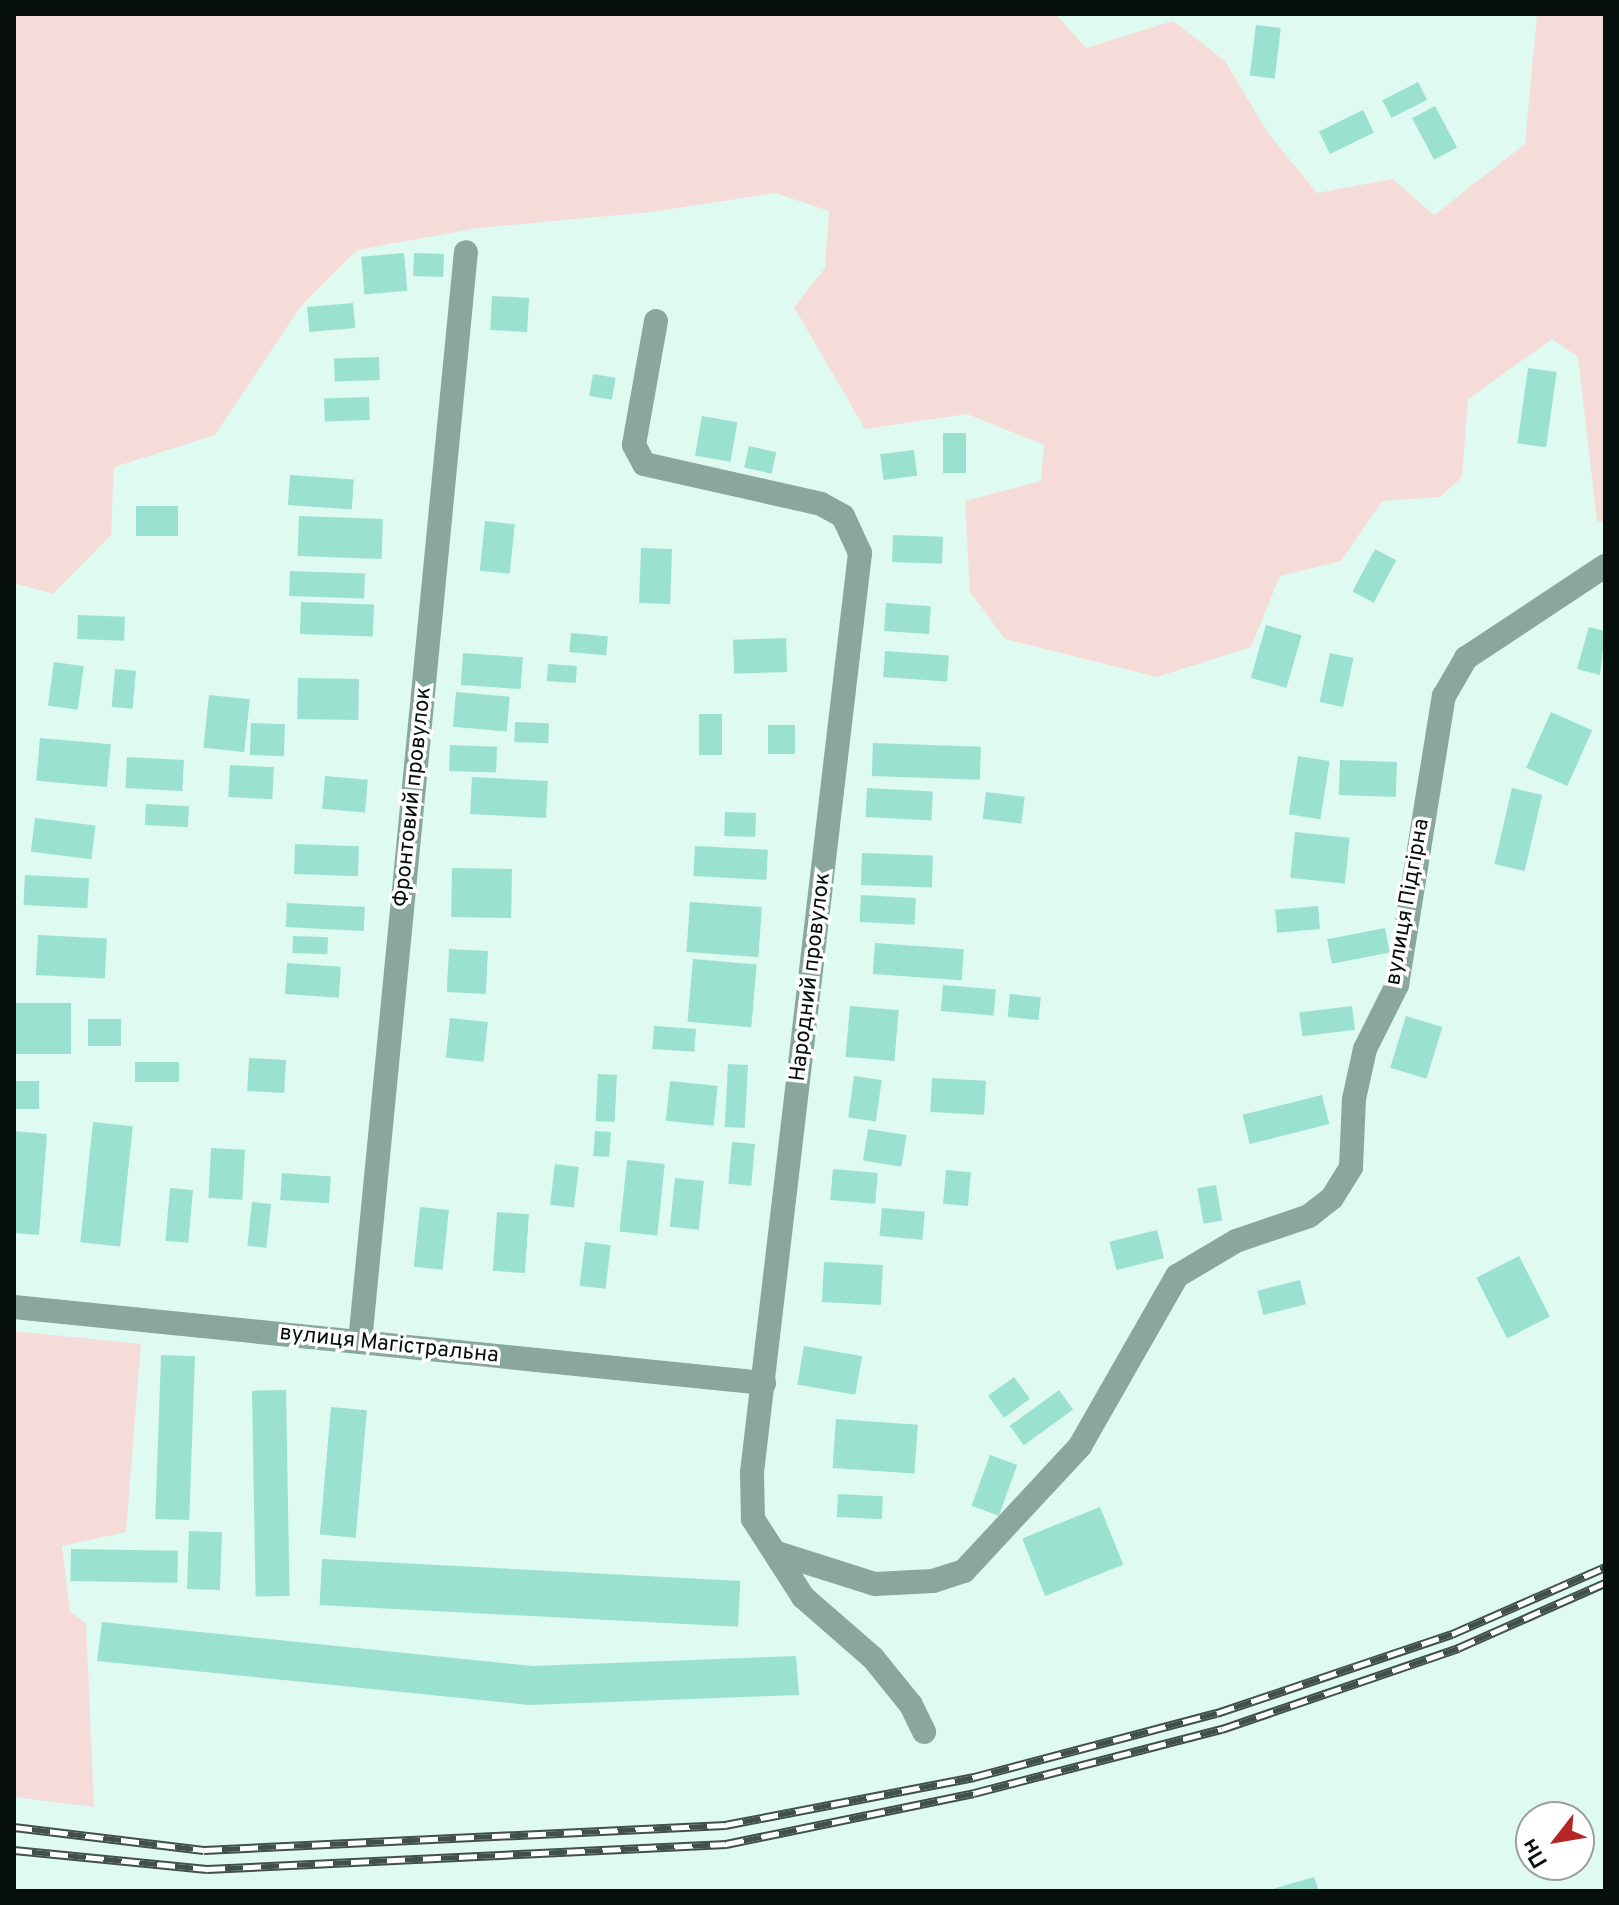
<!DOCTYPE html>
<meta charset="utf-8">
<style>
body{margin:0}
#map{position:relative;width:1619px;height:1905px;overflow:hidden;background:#defaf1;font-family:Overpass,sans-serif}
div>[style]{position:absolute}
.green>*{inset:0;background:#f6dcd9}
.building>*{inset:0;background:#9be1cf;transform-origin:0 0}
.minor>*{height:24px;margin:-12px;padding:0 12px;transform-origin:12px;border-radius:12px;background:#8aa79e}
.rail>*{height:9px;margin-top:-4.5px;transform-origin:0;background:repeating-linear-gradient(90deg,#fff 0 18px,#41504b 0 36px);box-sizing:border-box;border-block:2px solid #41504b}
span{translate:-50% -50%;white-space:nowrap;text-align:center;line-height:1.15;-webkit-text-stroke:7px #fff;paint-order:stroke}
.street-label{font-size:22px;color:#060f0c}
.frame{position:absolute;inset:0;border:16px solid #060f0c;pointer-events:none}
.north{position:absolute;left:1515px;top:1801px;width:80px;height:80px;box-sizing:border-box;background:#fff;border:2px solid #9b9f9e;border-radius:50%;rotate:239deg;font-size:22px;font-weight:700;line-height:32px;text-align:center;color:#060f0c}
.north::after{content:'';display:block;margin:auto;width:28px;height:36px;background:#b52526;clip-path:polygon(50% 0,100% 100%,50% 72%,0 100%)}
</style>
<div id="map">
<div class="green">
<div style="clip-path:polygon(14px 14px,1056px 14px,1086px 48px,1173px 21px,1225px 61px,1268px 133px,1317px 193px,1393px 179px,1434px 215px,1525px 144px,1537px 14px,1605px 14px,1605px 521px,1597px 521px,1578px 357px,1552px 339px,1468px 399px,1462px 477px,1440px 497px,1382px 501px,1341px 561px,1280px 576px,1251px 647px,1157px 677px,1005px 639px,970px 592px,965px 501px,1041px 481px,1044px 445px,967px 414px,865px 429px,794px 307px,825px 268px,829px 211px,775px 193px,651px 212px,478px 228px,357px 250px,301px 306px,215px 435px,114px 467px,111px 535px,53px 594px,14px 583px)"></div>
<div style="clip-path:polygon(14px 1331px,141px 1344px,126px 1532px,62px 1546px,70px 1612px,86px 1623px,94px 1807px,14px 1797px)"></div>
</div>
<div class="building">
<div style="left:1256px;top:25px;width:25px;height:51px;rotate:7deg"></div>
<div style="left:1418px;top:82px;width:20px;height:40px;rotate:63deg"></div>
<div style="left:1435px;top:106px;width:47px;height:26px;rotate:62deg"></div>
<div style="left:1363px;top:110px;width:25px;height:49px;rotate:64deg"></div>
<div style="left:404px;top:253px;width:38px;height:43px;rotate:85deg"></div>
<div style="left:414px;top:253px;width:30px;height:23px;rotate:2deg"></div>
<div style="left:492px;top:296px;width:37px;height:34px;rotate:3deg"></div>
<div style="left:353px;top:303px;width:25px;height:46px;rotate:85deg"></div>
<div style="left:379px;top:357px;width:23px;height:45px;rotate:88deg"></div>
<div style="left:1528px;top:368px;width:29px;height:76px;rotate:8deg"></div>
<div style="left:593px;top:374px;width:23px;height:22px;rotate:10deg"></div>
<div style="left:369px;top:397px;width:23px;height:45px;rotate:88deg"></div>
<div style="left:702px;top:416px;width:36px;height:40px;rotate:10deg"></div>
<div style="left:943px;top:433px;width:23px;height:40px"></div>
<div style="left:749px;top:446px;width:28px;height:22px;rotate:13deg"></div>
<div style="left:914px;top:450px;width:26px;height:34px;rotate:83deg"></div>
<div style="left:290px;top:475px;width:64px;height:30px;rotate:4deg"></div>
<div style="left:178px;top:506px;width:30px;height:42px;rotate:90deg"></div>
<div style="left:299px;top:516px;width:84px;height:40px;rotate:2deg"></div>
<div style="left:485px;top:521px;width:30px;height:50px;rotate:6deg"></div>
<div style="left:893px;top:535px;width:50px;height:27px;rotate:2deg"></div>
<div style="left:641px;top:548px;width:31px;height:55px;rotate:2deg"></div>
<div style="left:1375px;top:549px;width:24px;height:48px;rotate:28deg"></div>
<div style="left:290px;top:571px;width:75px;height:25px;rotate:2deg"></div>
<div style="left:301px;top:602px;width:73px;height:32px;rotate:2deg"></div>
<div style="left:886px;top:603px;width:45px;height:28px;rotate:4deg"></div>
<div style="left:78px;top:615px;width:47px;height:24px;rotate:2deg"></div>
<div style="left:1266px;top:625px;width:37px;height:55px;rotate:16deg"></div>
<div style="clip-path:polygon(1589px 627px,1605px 631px,1600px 675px,1577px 669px)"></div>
<div style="left:571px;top:633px;width:37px;height:19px;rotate:5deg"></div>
<div style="left:786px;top:638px;width:34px;height:53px;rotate:88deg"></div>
<div style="left:885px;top:651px;width:64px;height:26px;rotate:4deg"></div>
<div style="left:463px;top:653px;width:60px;height:32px;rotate:4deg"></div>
<div style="left:1330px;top:653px;width:24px;height:50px;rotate:12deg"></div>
<div style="left:54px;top:662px;width:30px;height:44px;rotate:8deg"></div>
<div style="left:548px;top:664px;width:29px;height:17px;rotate:4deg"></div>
<div style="left:115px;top:669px;width:21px;height:38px;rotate:5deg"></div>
<div style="left:298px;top:678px;width:61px;height:41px;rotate:1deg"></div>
<div style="left:456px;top:692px;width:54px;height:35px;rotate:5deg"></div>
<div style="left:209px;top:695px;width:41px;height:53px;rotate:6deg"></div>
<div style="left:1551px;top:712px;width:45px;height:61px;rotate:24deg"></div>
<div style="left:699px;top:714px;width:23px;height:41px"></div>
<div style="left:515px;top:722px;width:34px;height:20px;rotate:2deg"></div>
<div style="left:251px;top:723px;width:34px;height:32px;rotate:2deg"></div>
<div style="left:768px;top:725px;width:27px;height:29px"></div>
<div style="left:40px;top:738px;width:71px;height:43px;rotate:5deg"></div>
<div style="left:873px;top:743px;width:108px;height:33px;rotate:2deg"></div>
<div style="left:450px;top:745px;width:47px;height:26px;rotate:2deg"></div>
<div style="left:1298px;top:756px;width:32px;height:59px;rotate:9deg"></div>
<div style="left:127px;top:757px;width:57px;height:31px;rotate:3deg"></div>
<div style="left:1340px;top:760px;width:57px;height:35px;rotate:2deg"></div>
<div style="left:230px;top:765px;width:44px;height:32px;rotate:3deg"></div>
<div style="left:325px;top:776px;width:43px;height:33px;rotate:5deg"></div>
<div style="left:472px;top:777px;width:76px;height:37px;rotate:3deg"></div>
<div style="left:867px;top:788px;width:66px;height:29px;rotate:3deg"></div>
<div style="left:1512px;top:788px;width:31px;height:78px;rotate:13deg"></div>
<div style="left:986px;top:792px;width:39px;height:27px;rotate:7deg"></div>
<div style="left:146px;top:804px;width:43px;height:21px;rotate:3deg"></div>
<div style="left:725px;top:812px;width:31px;height:24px;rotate:2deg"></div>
<div style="left:35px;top:818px;width:61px;height:34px;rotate:7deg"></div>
<div style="left:1295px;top:832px;width:55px;height:46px;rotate:6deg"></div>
<div style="left:295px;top:844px;width:64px;height:30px;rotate:2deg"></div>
<div style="left:695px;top:846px;width:73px;height:30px;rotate:3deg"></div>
<div style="left:862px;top:853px;width:71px;height:32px;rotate:2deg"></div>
<div style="left:452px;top:868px;width:60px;height:49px;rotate:1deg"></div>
<div style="left:25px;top:875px;width:64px;height:30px;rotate:3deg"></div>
<div style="left:861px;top:895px;width:55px;height:27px;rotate:3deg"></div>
<div style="left:690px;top:902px;width:72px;height:50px;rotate:4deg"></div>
<div style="left:287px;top:903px;width:78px;height:24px;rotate:3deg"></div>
<div style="left:1318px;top:906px;width:23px;height:43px;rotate:85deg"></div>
<div style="left:1385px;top:928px;width:25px;height:59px;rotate:79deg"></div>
<div style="left:38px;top:935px;width:69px;height:40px;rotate:3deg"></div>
<div style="left:293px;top:936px;width:35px;height:17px;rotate:2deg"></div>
<div style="left:875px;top:943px;width:89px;height:31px;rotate:4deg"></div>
<div style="left:449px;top:949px;width:39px;height:43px;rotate:3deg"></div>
<div style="left:693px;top:959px;width:64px;height:63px;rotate:5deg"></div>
<div style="left:287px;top:963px;width:54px;height:31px;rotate:4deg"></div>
<div style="left:943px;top:985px;width:53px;height:26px;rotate:5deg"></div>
<div style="left:1010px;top:994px;width:31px;height:23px;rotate:6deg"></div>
<div style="left:14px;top:1003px;width:57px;height:51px"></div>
<div style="left:850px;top:1006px;width:49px;height:51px;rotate:5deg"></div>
<div style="left:1352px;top:1006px;width:24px;height:53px;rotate:83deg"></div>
<div style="left:1406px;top:1016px;width:38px;height:54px;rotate:17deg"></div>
<div style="left:450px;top:1018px;width:38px;height:40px;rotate:6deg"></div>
<div style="left:88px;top:1019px;width:33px;height:27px"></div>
<div style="left:654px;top:1026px;width:42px;height:23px;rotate:4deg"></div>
<div style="left:249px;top:1058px;width:37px;height:33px;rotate:3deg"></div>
<div style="left:135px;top:1062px;width:44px;height:20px"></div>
<div style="left:728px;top:1064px;width:20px;height:63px;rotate:3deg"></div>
<div style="left:598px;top:1074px;width:19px;height:47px;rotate:3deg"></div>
<div style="left:854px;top:1076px;width:28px;height:42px;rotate:8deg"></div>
<div style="left:932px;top:1078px;width:54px;height:34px;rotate:3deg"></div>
<div style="left:14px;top:1081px;width:25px;height:28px"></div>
<div style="left:670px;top:1081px;width:48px;height:40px;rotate:6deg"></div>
<div style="left:1322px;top:1095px;width:30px;height:82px;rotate:76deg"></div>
<div style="left:93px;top:1122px;width:40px;height:121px;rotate:6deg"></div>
<div style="left:868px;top:1129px;width:39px;height:32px;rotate:9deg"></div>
<div style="clip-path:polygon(14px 1131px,47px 1134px,39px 1235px,14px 1233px)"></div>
<div style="left:595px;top:1131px;width:16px;height:25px;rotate:4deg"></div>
<div style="left:732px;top:1142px;width:23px;height:42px;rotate:5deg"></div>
<div style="left:211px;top:1148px;width:34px;height:50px;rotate:3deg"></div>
<div style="left:627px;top:1160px;width:38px;height:72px;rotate:6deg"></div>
<div style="left:555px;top:1164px;width:24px;height:41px;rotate:7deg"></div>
<div style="left:833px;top:1169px;width:45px;height:31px;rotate:5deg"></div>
<div style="left:946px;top:1170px;width:25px;height:34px;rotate:5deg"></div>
<div style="left:282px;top:1173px;width:49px;height:27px;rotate:4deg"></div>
<div style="left:675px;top:1178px;width:29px;height:49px;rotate:6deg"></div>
<div style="left:1216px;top:1185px;width:36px;height:19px;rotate:80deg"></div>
<div style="left:170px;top:1188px;width:23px;height:53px;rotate:5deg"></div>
<div style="left:252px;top:1202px;width:19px;height:44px;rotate:6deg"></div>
<div style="left:420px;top:1207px;width:29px;height:60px;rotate:6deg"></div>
<div style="left:882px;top:1208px;width:43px;height:28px;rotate:5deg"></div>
<div style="left:497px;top:1212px;width:32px;height:59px;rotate:4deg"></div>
<div style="left:1157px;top:1230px;width:29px;height:49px;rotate:76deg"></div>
<div style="left:585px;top:1242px;width:26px;height:44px;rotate:7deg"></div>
<div style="left:1519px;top:1256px;width:68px;height:48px;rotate:63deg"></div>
<div style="left:824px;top:1262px;width:59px;height:40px;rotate:3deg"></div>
<div style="left:1300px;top:1280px;width:25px;height:44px;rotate:76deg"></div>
<div style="left:804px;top:1346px;width:59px;height:39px;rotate:10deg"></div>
<div style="left:161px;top:1355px;width:34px;height:164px;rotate:2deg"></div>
<div style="left:1014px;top:1377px;width:27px;height:32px;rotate:54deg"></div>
<div style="left:286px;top:1390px;width:206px;height:34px;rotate:89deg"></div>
<div style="left:1059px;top:1390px;width:24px;height:61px;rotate:54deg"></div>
<div style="left:331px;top:1407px;width:36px;height:128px;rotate:5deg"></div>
<div style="left:836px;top:1419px;width:82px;height:49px;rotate:4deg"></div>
<div style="left:990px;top:1455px;width:29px;height:54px;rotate:20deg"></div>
<div style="left:838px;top:1494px;width:45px;height:23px;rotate:3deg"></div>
<div style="left:1100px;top:1507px;width:62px;height:84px;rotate:68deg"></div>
<div style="left:189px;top:1531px;width:33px;height:58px;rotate:2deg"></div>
<div style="left:71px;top:1549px;width:107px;height:32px;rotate:1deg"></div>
<div style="left:322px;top:1559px;width:419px;height:46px;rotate:3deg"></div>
<div style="clip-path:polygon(102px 1622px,533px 1666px,796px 1656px,799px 1695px,529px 1705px,97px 1661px)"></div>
<div style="clip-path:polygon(1314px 1877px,1319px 1891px,1269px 1891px,1269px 1890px)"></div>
</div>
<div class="minor">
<div style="left:656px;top:321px;width:126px;rotate:100.1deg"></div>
<div style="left:634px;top:445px;width:21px;rotate:62deg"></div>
<div style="left:644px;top:464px;width:181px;rotate:12.7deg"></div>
<div style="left:821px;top:504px;width:25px;rotate:29deg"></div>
<div style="left:843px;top:516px;width:41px;rotate:65.3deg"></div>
<div style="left:860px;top:553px;width:926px;rotate:96.7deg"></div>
<div style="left:752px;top:1473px;width:46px;rotate:88.8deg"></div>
<div style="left:753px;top:1519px;width:93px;rotate:57.3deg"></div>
<div style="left:803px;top:1597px;width:93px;rotate:41.1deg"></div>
<div style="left:873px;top:1658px;width:60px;rotate:51deg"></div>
<div style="left:911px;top:1705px;width:30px;rotate:64deg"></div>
<div style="left:14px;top:1307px;width:754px;rotate:5.79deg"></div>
<div style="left:360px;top:1342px;width:1095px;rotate:-84.45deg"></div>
<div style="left:777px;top:1553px;width:103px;rotate:17.6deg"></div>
<div style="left:875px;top:1584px;width:58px;rotate:-3deg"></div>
<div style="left:933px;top:1581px;width:33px;rotate:-18deg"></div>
<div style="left:964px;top:1571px;width:171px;rotate:-47.1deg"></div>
<div style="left:1080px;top:1446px;width:196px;rotate:-60.3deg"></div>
<div style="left:1177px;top:1276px;width:69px;rotate:-30.7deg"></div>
<div style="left:1236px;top:1241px;width:77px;rotate:-18.9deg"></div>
<div style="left:1309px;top:1216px;width:29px;rotate:-38deg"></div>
<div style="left:1332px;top:1198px;width:36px;rotate:-58deg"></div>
<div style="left:1351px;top:1167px;width:68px;rotate:-87.5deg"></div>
<div style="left:1354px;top:1099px;width:51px;rotate:-77.6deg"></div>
<div style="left:1365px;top:1049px;width:72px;rotate:-63.4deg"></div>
<div style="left:1397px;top:985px;width:293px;rotate:-80.8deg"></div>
<div style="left:1444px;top:696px;width:44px;rotate:-59.9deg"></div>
<div style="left:1466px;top:658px;width:167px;rotate:-33.5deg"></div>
</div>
<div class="rail">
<div style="left:14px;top:1827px;width:191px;rotate:6.9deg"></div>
<div style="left:204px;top:1850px;width:522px;rotate:-2.75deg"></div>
<div style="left:725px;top:1825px;width:254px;rotate:-10.9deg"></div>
<div style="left:974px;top:1777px;width:251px;rotate:-14.8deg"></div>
<div style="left:1217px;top:1713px;width:248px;rotate:-18.6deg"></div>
<div style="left:1452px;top:1634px;width:167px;rotate:-23.6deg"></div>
<div style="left:14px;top:1850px;width:194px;rotate:5.6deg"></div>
<div style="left:207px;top:1869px;width:520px;rotate:-2.76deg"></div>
<div style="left:726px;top:1844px;width:253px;rotate:-11.6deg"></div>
<div style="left:974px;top:1793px;width:256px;rotate:-14.5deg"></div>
<div style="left:1222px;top:1729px;width:250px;rotate:-18.9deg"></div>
<div style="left:1458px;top:1648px;width:161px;rotate:-23.9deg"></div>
</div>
<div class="street-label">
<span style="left:413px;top:797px;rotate:-84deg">Фронтовий провулок</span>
<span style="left:1408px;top:902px;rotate:-80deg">вулиця Підгірна</span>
<span style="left:811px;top:977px;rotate:-83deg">Народний провулок</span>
<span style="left:389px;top:1345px;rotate:6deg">вулиця Магістральна</span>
</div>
<div class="frame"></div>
<div class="north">Пн</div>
</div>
